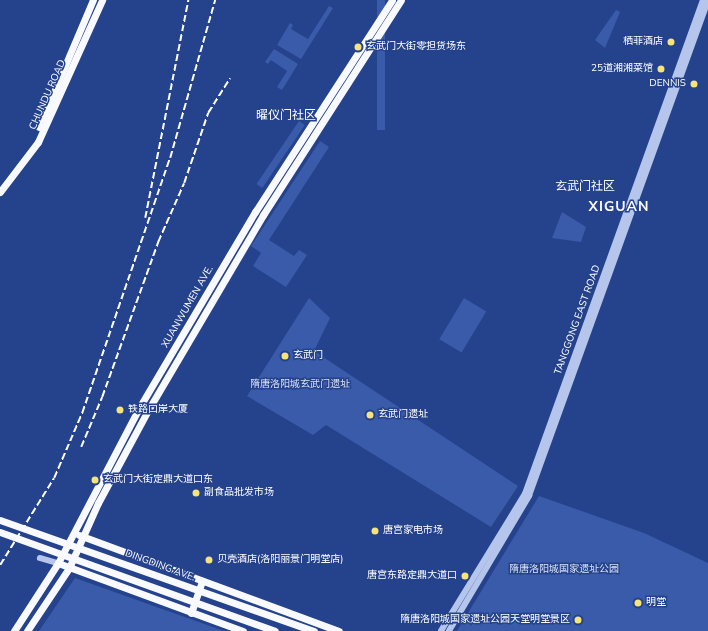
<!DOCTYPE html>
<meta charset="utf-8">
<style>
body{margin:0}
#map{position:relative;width:708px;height:631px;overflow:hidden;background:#25428d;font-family:"Nunito Sans","Noto Sans SC",sans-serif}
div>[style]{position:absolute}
.green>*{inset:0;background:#3a5baa;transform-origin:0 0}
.minor>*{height:5.5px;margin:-2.75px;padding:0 2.75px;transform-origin:2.75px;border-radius:2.75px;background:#b5c5eb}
.major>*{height:7px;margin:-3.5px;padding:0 3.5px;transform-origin:3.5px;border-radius:3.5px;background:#f9faff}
.rail>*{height:1.5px;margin-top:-0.75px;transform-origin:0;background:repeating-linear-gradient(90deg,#fff 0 7px,transparent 0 10px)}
.major-bridge>*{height:7px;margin:-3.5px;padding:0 3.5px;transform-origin:3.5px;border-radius:3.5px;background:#f9faff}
.dots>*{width:11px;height:11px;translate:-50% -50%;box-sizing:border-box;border:2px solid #25428d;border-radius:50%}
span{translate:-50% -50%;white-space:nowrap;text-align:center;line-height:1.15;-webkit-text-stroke:3px #25428d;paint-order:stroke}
.poi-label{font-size:10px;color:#fff}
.right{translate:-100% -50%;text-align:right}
.left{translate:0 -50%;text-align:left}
.street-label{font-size:10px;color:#fff}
.park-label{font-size:10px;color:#d9e2f8}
.quarter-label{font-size:12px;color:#fff}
.district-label{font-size:14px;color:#fff;font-weight:700;letter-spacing:1px}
</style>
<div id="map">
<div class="green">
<div style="left:377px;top:0;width:8px;height:130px"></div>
<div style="clip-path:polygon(329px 6px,333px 8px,301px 59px,277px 45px,290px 23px,293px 25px,291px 29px,308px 39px)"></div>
<div style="clip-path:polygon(616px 10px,620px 12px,605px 48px,595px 40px)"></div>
<div style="clip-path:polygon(274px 49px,298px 64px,282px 90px,277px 87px,287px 71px,271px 60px,268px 64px,265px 62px)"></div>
<div style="left:299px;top:121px;width:7px;height:76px;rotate:34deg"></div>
<div style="clip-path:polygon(320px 141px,329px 147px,269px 240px,294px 256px,299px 250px,307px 255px,286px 287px,253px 266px,261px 253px,251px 246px)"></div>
<div style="clip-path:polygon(562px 212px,586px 227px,581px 242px,552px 238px)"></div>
<div style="clip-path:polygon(309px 298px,330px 318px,314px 351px,518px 486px,491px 527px,326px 425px,313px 435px,247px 396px)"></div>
<div style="left:464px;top:298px;width:26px;height:48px;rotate:31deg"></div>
<div style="clip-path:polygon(539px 496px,644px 533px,708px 563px,708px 631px,457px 631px)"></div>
<div style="clip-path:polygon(75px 578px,224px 631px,39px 631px)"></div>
</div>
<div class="minor">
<div style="left:40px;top:558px;width:19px;rotate:16deg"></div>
<div style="left:441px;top:631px;width:161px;rotate:-58.5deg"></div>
<div style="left:525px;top:494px;width:525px;rotate:-70.18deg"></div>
<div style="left:449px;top:631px;width:157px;rotate:-59.3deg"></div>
<div style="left:529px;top:496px;width:526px;rotate:-70.12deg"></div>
</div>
<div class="major">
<div style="left:39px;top:127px;width:138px;rotate:-67deg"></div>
<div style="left:0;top:192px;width:63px;rotate:-52.8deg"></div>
<div style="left:38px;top:142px;width:156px;rotate:-65.7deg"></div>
<div style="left:79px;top:535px;width:277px;rotate:20.3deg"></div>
<div style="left:58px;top:563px;width:197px;rotate:20.2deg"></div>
<div style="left:191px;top:613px;width:34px;rotate:-71deg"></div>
<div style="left:14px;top:631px;width:81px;rotate:-57.1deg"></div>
<div style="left:58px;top:563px;width:175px;rotate:-62.4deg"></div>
<div style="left:139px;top:408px;width:228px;rotate:-59.4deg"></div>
<div style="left:255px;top:212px;width:252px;rotate:-57.1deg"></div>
<div style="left:27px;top:631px;width:76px;rotate:-56.3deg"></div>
<div style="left:69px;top:568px;width:71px;rotate:-66deg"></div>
<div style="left:98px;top:503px;width:103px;rotate:-61.7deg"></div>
<div style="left:147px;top:412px;width:229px;rotate:-59.5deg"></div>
<div style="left:263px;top:215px;width:255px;rotate:-57.3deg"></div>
</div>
<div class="rail">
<div style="left:145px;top:218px;width:222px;rotate:-78.8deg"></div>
<div style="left:81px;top:447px;width:54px;rotate:-67.2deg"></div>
<div style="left:102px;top:397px;width:165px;rotate:-70.1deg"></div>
<div style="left:158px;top:242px;width:64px;rotate:-66.2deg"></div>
<div style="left:184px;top:183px;width:74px;rotate:-71.1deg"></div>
<div style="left:208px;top:113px;width:41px;rotate:-57.8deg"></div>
<div style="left:0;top:565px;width:102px;rotate:-58.2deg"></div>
<div style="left:54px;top:478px;width:71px;rotate:-66.7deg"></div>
<div style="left:82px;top:413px;width:270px;rotate:-71deg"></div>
<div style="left:170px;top:158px;width:164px;rotate:-74.1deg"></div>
</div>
<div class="major-bridge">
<div style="left:0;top:520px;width:333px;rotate:19.5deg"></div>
<div style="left:0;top:532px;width:292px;rotate:19.8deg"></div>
</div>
<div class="dots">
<div style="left:671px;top:42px;background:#f4e479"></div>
<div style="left:358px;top:47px;background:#f4e479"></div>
<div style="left:661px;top:69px;background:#f4e479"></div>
<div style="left:694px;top:84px;background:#f4e479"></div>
<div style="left:285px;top:356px;background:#f4e479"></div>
<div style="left:120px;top:410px;background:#f4e479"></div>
<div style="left:370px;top:415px;background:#f4e479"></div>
<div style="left:95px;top:480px;background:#f4e479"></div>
<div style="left:196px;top:493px;background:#f4e479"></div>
<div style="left:375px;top:531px;background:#f4e479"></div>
<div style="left:209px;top:560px;background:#f4e479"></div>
<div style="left:465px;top:576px;background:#f4e479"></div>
<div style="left:638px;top:603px;background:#f4e479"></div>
<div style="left:578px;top:620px;background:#f4e479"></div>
</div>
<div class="poi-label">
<span class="right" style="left:663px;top:42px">栖菲酒店</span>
<span class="left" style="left:366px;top:47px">玄武门大街零担货场东</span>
<span class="right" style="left:653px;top:69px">25道湘湘菜馆</span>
<span class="right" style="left:686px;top:84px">DENNIS</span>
<span class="left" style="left:293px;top:356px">玄武门</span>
<span class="left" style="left:128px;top:410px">铁路口岸大厦</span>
<span class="left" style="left:378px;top:415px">玄武门遗址</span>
<span class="left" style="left:103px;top:480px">玄武门大街定鼎大道口东</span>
<span class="left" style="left:204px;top:493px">副食品批发市场</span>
<span class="left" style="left:383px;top:531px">唐宫家电市场</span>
<span class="left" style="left:217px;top:560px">贝壳酒店(洛阳丽景门明堂店)</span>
<span class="right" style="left:457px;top:576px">唐宫东路定鼎大道口</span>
<span class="left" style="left:646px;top:603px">明堂</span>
<span class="right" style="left:570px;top:620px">隋唐洛阳城国家遗址公园天堂明堂景区</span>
</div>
<div class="street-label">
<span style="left:48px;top:95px;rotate:-66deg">CHUNDU ROAD</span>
<span style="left:188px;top:307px;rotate:-60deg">XUANWUMEN AVE.</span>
<span style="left:578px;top:320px;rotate:-70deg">TANGGONG EAST ROAD</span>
<span style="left:160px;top:566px;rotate:20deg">DINGDING AVE.</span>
</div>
<div class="park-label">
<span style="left:300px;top:385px">隋唐洛阳城玄武门遗址</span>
<span style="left:564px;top:570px">隋唐洛阳城国家遗址公园</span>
</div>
<div class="quarter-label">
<span style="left:286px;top:116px">曜仪门社区</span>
<span style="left:585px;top:187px">玄武门社区</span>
</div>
<div class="district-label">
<span style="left:619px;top:207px">XIGUAN</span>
</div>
</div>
